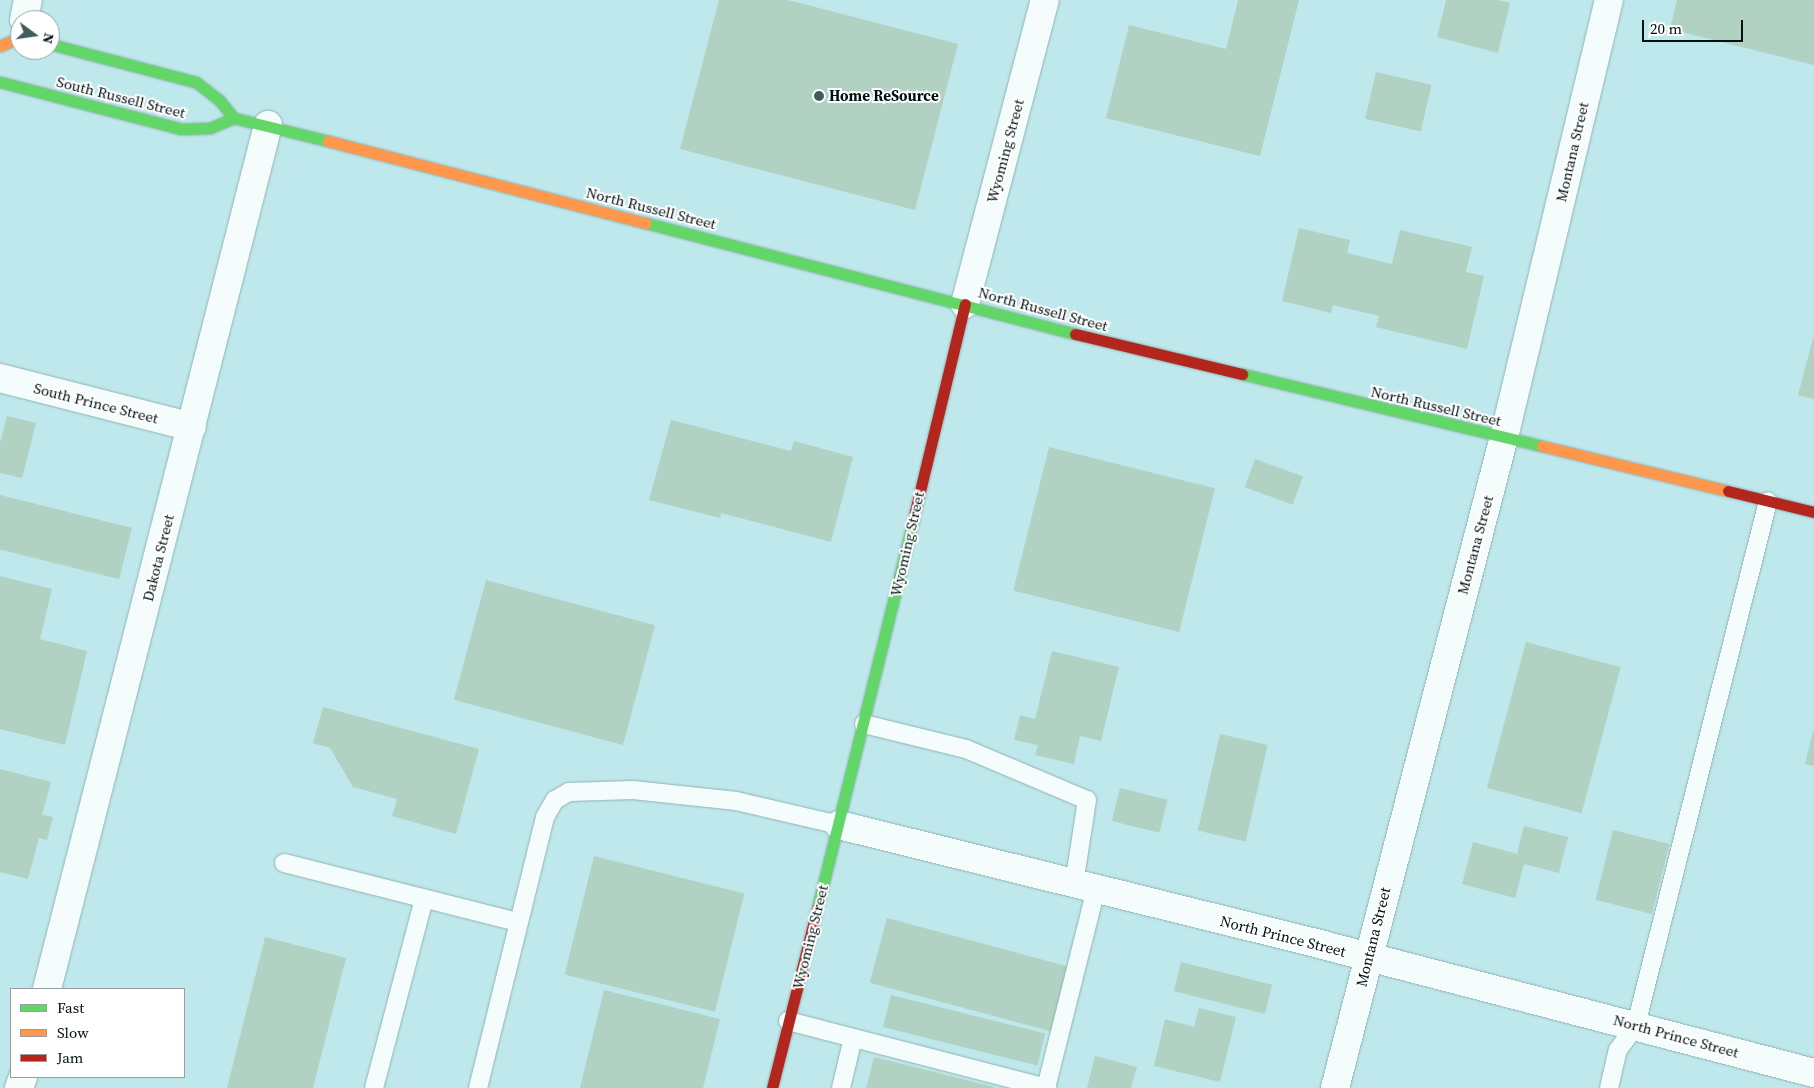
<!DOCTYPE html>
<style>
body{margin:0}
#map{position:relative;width:1814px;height:1088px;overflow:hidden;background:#bee8eb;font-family:"Source Serif 4",serif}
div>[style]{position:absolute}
.building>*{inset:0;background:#b1d1c3;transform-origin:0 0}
.roads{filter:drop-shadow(0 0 1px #91b3b5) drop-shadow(0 0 1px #91b3b5)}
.lane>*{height:18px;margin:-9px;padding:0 9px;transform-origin:9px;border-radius:9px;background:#f5fcfc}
.street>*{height:28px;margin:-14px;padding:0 14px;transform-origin:14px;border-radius:14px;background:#f5fcfc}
.fast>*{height:11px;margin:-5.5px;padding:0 5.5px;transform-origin:5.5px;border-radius:5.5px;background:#63d668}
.slow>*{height:11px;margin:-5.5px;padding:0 5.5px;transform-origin:5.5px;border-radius:5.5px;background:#ff974d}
.jam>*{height:11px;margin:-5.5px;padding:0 5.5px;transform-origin:5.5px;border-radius:5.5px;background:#b3261e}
.dots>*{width:14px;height:14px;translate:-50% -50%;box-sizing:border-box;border:2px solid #fff;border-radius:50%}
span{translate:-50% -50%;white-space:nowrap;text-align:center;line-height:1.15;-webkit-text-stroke:4px #fff;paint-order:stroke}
.poi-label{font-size:15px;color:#001011;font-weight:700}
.left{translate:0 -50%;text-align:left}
.street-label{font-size:15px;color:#001011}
.legend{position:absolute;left:10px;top:988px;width:175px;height:90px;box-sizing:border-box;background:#fff;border:1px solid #999fa0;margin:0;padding:6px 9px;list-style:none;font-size:15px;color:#001011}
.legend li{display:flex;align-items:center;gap:10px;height:25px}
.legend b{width:25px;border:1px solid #999fa0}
.north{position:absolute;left:10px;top:10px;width:50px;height:50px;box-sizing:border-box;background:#fff;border:1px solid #999fa0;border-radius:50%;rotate:104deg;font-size:14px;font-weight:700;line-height:20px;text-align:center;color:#001011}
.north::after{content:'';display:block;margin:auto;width:18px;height:22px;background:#425c5d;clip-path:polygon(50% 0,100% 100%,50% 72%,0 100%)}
.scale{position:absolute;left:1642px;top:20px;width:101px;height:22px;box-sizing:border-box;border:2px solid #001011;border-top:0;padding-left:6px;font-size:15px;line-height:18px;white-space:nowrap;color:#001011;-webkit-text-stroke:4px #fff;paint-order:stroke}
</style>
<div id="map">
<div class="building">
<div style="clip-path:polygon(719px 0,788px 0,958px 44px,915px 210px,680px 149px)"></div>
<div style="clip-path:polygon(1238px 0,1299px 0,1260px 156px,1106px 118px,1129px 25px,1226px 49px)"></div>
<div style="clip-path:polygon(1446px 0,1497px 0,1510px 3px,1498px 53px,1437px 37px)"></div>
<div style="clip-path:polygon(1677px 0,1814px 0,1814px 65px,1670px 29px)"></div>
<div style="left:1376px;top:72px;width:57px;height:48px;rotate:13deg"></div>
<div style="clip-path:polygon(1299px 228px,1350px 240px,1347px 253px,1392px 264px,1400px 230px,1472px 247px,1466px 272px,1484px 276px,1467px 349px,1376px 327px,1379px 316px,1333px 305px,1331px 313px,1282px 301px)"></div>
<div style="clip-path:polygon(1813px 338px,1814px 338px,1814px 399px,1798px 395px)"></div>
<div style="clip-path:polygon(7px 416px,36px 423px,22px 478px,0 473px,0 443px)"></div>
<div style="clip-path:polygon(671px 420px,791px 451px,794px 441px,853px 457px,831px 542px,721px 513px,720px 518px,649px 500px)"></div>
<div style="left:1049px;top:447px;width:171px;height:148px;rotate:14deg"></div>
<div style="left:1255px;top:459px;width:51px;height:30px;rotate:20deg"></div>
<div style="left:0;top:495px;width:136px;height:53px;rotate:14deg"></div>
<div style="clip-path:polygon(0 576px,52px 589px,40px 639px,87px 651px,65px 745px,0 729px)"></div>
<div style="left:486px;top:580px;width:175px;height:124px;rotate:15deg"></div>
<div style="left:1526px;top:642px;width:98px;height:151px;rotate:15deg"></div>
<div style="clip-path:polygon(1052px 651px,1119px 667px,1101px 741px,1080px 736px,1074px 764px,1035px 755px,1038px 745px,1014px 740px,1020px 715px,1035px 719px)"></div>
<div style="clip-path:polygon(323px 707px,479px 749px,456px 834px,392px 816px,397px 799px,353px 787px,330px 748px,313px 743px)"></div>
<div style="clip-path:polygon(1813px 731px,1814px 731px,1814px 766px,1805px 764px)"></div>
<div style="left:1220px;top:734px;width:49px;height:99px;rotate:13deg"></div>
<div style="clip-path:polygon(0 769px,51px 782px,42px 815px,53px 817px,47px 840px,39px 838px,28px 879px,0 872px)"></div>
<div style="left:1120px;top:788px;width:49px;height:34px;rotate:14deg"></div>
<div style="clip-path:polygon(1524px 826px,1568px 837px,1559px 873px,1524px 864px,1515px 898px,1462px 884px,1473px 842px,1517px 854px)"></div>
<div style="left:1613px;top:830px;width:58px;height:72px;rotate:14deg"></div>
<div style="left:594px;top:856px;width:155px;height:122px;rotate:14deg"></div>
<div style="left:887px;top:918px;width:190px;height:67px;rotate:15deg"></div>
<div style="clip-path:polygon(265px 937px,346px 958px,313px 1088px,227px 1088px)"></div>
<div style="left:1181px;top:962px;width:94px;height:30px;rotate:14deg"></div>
<div style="clip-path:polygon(604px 990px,720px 1019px,703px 1088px,580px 1088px)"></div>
<div style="left:891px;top:995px;width:159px;height:33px;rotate:14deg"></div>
<div style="clip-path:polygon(1199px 1008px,1236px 1017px,1220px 1082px,1154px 1066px,1165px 1019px,1194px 1027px)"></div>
<div style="clip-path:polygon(1095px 1056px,1137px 1067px,1131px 1088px,1087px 1088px)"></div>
<div style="clip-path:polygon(874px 1057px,994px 1087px,994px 1088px,866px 1088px)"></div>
</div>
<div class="roads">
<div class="lane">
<div style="left:864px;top:724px;width:105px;rotate:13.8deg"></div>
<div style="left:966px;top:749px;width:131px;rotate:22.9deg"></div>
<div style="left:1087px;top:800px;width:85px;rotate:98.8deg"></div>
<div style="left:284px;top:863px;width:241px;rotate:14.2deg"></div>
<div style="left:788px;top:1021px;width:268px;rotate:14.5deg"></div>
<div style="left:374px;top:1088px;width:196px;rotate:-75.2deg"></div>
<div style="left:478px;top:1088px;width:279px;rotate:-76.1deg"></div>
<div style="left:545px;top:817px;width:20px;rotate:-60deg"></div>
<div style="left:555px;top:800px;width:16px;rotate:-30deg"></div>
<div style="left:569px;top:792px;width:64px;rotate:-1.8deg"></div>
<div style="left:633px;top:790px;width:104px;rotate:6.1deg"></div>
<div style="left:736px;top:801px;width:106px;rotate:13.1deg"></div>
<div style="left:841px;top:1088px;width:51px;rotate:-76.5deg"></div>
<div style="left:1046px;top:1088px;width:205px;rotate:-75.9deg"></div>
<div style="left:1609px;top:1088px;width:39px;rotate:-77deg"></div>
<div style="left:1618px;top:1050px;width:31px;rotate:-54deg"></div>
<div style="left:1636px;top:1025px;width:540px;rotate:-75.86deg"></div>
</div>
<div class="street">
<div style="left:24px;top:20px;width:20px;rotate:-79deg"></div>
<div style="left:965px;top:304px;width:314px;rotate:-75.3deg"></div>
<div style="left:0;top:378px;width:198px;rotate:14.3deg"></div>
<div style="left:839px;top:825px;width:499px;rotate:13.9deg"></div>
<div style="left:1323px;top:945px;width:507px;rotate:14.61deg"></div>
<div style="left:47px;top:989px;width:892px;rotate:-75.65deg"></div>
<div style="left:19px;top:1088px;width:12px;rotate:-70deg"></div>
<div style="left:1335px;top:1088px;width:673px;rotate:-75.45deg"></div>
<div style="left:1504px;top:437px;width:449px;rotate:-76.5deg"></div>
</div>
<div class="fast">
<div style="left:50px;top:44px;width:151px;rotate:14.6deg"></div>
<div style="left:196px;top:82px;width:31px;rotate:38deg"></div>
<div style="left:220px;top:101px;width:22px;rotate:51deg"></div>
<div style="left:0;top:82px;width:188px;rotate:14.5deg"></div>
<div style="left:182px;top:129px;width:28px;rotate:-2deg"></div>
<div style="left:210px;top:128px;width:26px;rotate:-23deg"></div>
<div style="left:234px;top:118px;width:97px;rotate:13.7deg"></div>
<div style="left:646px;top:223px;width:443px;rotate:14.5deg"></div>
<div style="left:1242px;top:374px;width:309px;rotate:13.5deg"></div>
<div style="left:817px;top:909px;width:405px;rotate:-76.1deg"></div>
</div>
<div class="slow">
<div style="left:0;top:46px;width:22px;rotate:-24deg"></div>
<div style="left:328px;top:141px;width:328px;rotate:14.5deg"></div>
<div style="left:1542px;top:446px;width:191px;rotate:13.6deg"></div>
</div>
<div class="jam">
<div style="left:1075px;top:334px;width:172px;rotate:13.5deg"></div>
<div style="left:1728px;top:491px;width:89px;rotate:13.7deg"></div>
<div style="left:914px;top:516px;width:218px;rotate:-76.5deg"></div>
<div style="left:772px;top:1088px;width:185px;rotate:-75.9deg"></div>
</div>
</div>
<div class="dots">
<div style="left:819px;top:96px;background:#425c5d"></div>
</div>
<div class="poi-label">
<span class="left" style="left:829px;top:96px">Home ReSource</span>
</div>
<div class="street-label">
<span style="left:121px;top:97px;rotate:14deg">South Russell Street</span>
<span style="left:1005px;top:151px;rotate:-75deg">Wyoming Street</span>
<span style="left:1572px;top:152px;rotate:-77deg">Montana Street</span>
<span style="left:651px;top:208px;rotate:14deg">North Russell Street</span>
<span style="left:1043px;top:309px;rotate:15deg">North Russell Street</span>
<span style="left:96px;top:403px;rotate:14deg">South Prince Street</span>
<span style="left:1436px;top:406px;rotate:13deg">North Russell Street</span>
<span style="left:907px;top:544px;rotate:-77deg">Wyoming Street</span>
<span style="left:1475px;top:545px;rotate:-75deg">Montana Street</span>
<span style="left:158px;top:558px;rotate:-76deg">Dakota Street</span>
<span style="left:1283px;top:936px;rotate:14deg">North Prince Street</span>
<span style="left:810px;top:937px;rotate:-76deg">Wyoming Street</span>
<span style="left:1373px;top:937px;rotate:-76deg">Montana Street</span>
<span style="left:1676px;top:1036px;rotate:15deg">North Prince Street</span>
</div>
<ul class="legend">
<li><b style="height:6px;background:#63d668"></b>Fast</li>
<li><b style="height:6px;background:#ff974d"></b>Slow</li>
<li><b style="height:6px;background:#b3261e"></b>Jam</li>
</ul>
<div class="north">N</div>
<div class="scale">20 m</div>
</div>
